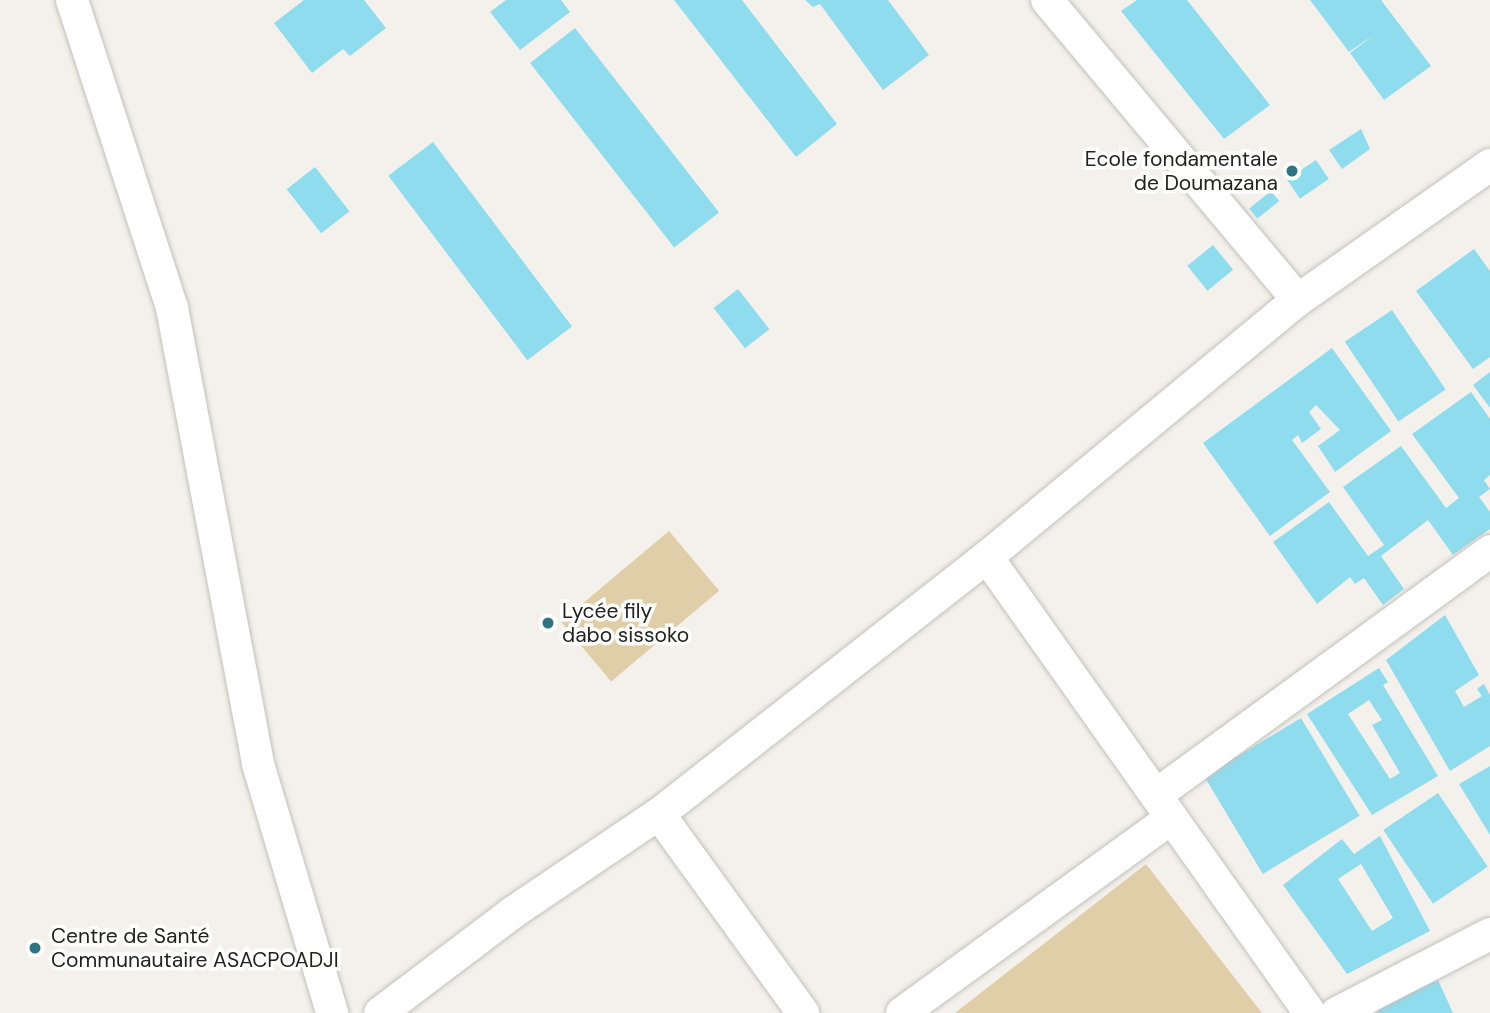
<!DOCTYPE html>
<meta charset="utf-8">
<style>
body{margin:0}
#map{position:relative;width:1490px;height:1013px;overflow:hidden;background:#f4f1ec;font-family:"DM Sans",sans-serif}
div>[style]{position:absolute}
.green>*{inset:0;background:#dfcea7;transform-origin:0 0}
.building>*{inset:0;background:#8fdcee;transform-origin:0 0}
.roads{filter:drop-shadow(0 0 2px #c3c1bc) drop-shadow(0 0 2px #c3c1bc)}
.street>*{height:32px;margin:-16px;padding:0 16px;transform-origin:16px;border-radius:16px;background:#fff}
.dots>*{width:19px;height:19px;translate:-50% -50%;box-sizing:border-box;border:4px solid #fffffe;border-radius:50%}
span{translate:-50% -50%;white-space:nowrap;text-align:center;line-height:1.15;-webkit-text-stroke:7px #fffffe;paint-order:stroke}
.poi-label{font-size:21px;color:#222220}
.right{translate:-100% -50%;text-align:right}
.left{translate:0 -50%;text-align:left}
</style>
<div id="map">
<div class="green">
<div style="left:669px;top:531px;width:78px;height:141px;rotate:50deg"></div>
<div style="clip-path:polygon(1146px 864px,1262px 1013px,955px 1013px)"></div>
</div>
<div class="building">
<div style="clip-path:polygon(304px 0,364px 0,386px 28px,350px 56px,343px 49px,312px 73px,274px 23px)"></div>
<div style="clip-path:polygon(506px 0,561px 0,570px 12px,520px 50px,490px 12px)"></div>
<div style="clip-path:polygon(674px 0,742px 0,837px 124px,796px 157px)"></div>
<div style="clip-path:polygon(805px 0,888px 0,929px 55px,883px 90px,820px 4px,813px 7px)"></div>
<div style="clip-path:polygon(1137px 0,1187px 0,1270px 105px,1224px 139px,1121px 11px)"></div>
<div style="clip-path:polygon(1310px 0,1381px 0,1431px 66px,1384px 100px,1350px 53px,1375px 34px,1349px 52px)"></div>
<div style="left:575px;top:28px;width:234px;height:57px;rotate:52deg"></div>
<div style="clip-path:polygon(1361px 129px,1370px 149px,1342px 169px,1329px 150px)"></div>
<div style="left:433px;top:142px;width:231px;height:56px;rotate:53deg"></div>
<div style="left:1316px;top:160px;width:23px;height:35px;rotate:56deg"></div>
<div style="left:315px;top:167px;width:56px;height:36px;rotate:52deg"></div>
<div style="left:1271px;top:191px;width:13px;height:28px;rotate:51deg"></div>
<div style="left:1213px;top:245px;width:32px;height:33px;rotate:51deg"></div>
<div style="clip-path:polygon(1474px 249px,1490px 271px,1490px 357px,1473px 369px,1416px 291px)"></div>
<div style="left:738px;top:289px;width:51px;height:31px;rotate:52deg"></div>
<div style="left:1392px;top:310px;width:96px;height:57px;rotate:56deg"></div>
<div style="clip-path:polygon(1332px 348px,1391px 431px,1335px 472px,1318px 446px,1340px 430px,1316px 405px,1309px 412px,1321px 429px,1302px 443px,1298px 435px,1292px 440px,1330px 492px,1270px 536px,1203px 443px)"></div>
<div style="clip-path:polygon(1490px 372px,1490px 408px,1473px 385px)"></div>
<div style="clip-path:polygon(1471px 392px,1490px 419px,1490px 475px,1484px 480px,1490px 489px,1479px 497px,1490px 512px,1490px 529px,1453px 555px,1428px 520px,1381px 556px,1404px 589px,1383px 605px,1364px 578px,1355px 584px,1350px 577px,1317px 604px,1273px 542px,1329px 502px,1368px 556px,1384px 545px,1343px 487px,1401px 446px,1446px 508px,1459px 498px,1412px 434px)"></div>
<div style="clip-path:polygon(1445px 615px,1479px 675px,1455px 691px,1464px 707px,1482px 696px,1477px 689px,1484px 684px,1490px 695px,1490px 746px,1450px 771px,1386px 660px)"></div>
<div style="clip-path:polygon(evenodd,1379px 668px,1388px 682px,1383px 685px,1438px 776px,1372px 815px,1307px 714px,1379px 668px,1369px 700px,1382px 720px,1372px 725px,1400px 773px,1390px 779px,1348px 714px,1369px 700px)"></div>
<div style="left:1301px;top:718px;width:114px;height:113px;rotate:59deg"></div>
<div style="clip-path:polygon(1490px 766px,1490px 835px,1459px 784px)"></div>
<div style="left:1438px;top:793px;width:89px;height:66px;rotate:56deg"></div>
<div style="clip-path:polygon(evenodd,1380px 836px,1430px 931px,1347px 974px,1283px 885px,1342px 839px,1354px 854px,1380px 836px,1361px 864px,1393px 918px,1372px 931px,1338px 879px,1361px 864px)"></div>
<div style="clip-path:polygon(1438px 980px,1453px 1013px,1377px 1013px,1380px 1007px)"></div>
</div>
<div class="roads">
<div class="street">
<div style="left:72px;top:0;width:324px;rotate:72deg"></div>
<div style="left:172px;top:308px;width:464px;rotate:79.3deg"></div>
<div style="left:258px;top:764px;width:260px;rotate:73.4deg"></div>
<div style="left:1047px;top:0;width:391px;rotate:50.1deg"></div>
<div style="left:987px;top:557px;width:559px;rotate:54.69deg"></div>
<div style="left:1156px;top:795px;width:414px;rotate:-36.1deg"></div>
<div style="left:659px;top:814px;width:246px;rotate:54.1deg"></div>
<div style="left:380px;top:1013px;width:166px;rotate:-37.1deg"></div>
<div style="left:512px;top:913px;width:177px;rotate:-34deg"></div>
<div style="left:659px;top:814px;width:417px;rotate:-38.1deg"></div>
<div style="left:987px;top:557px;width:403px;rotate:-39.6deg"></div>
<div style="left:1298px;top:300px;width:235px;rotate:-35.1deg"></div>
<div style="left:902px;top:1013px;width:332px;rotate:-35.9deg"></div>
<div style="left:1337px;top:1013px;width:172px;rotate:-27.3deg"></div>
</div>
</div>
<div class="dots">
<div style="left:1292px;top:171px;background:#307484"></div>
<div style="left:548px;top:623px;background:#307484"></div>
<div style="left:35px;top:948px;background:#307484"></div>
</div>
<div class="poi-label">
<span class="right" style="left:1278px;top:171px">Ecole fondamentale<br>de Doumazana</span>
<span class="left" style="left:562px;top:623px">Lycée fily<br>dabo sissoko</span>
<span class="left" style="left:51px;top:948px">Centre de Santé<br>Communautaire ASACPOADJI</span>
</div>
</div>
